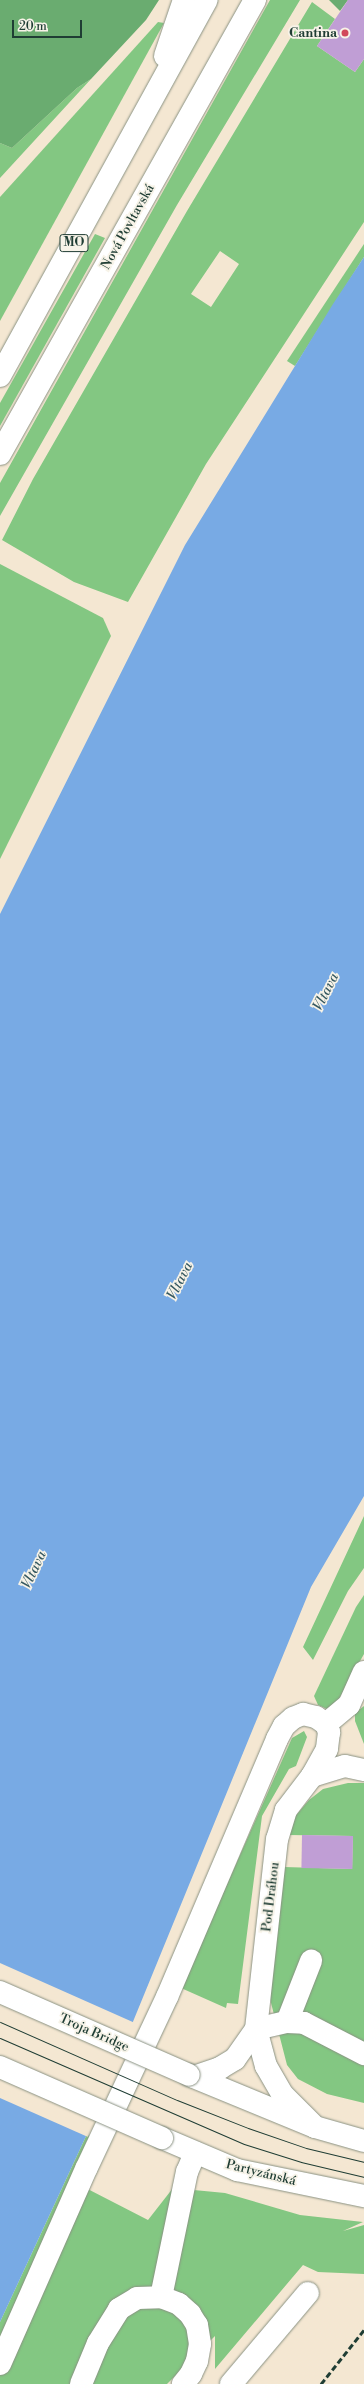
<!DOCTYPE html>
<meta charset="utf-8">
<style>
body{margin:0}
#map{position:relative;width:364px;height:2384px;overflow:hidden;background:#f4e7d2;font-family:"Libre Bodoni",serif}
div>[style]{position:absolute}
.green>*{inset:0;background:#83c782}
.forest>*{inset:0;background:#6aac70}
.water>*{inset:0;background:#78aae4}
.pier>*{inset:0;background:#f4e7d2}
.building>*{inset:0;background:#c09ed5;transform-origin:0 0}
.roads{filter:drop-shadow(0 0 1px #8a9283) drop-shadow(0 0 1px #8a9283)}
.minor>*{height:22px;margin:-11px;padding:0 11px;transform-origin:11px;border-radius:11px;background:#fff}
.major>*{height:22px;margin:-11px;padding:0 11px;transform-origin:11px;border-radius:11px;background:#fff}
.highway>*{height:22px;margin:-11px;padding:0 11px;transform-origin:11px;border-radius:11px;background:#fff}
.tram>*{height:1px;margin:-0.5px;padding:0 0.5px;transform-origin:0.5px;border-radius:0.5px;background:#1f3d34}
.rail>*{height:3px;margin-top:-1.5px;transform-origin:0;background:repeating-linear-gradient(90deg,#1f3d34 0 6px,transparent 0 9px)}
.bridges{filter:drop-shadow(0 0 1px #8a9283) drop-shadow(0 0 1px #8a9283)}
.major-bridge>*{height:22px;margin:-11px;padding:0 11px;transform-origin:11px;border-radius:11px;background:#fff}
.dots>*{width:11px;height:11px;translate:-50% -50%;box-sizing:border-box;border:2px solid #f7f3e8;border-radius:50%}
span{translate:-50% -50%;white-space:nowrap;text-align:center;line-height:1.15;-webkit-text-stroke:3.5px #f7f3e8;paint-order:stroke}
.shield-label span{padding:1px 3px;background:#f7f3e8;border:1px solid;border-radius:3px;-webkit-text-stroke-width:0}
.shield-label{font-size:12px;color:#1f3d34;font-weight:700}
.poi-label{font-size:13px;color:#1f3d34;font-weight:700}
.right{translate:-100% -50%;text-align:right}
.street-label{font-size:13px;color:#1f3d34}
.water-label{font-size:14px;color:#355860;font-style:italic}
.scale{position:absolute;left:12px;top:20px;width:70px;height:18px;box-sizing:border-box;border:2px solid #1f3d34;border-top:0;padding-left:5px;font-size:12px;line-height:14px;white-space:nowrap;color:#1f3d34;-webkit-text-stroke:3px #f7f3e8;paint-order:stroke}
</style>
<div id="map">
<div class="green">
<div style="clip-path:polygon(270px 0,300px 0,177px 205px,0 516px,0 483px)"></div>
<div style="clip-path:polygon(evenodd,312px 2px,335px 19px,317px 46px,355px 72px,364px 59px,364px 222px,206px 464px,128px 602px,74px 582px,2px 540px,33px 479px,187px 211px,312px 2px,220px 251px,239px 264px,211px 307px,191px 294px,220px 251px)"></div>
<div style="clip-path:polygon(158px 22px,164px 23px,0 321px,0 197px)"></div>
<div style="clip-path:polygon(91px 79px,0 178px,0 143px,12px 148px,77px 88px)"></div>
<div style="clip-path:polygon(95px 234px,105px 238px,0 426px,0 403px)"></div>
<div style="clip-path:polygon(364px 244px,364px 257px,295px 366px,287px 361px)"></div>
<div style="clip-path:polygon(0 564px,103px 618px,111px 636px,0 859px)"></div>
<div style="clip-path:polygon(364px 1516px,364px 1568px,348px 1591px,313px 1660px,303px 1647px)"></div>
<div style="clip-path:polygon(364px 1595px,364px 1654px,335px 1706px,327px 1709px,318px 1705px,314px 1696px,356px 1607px)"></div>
<div style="clip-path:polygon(364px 1706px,364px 1744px,355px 1721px,355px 1713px)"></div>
<div style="clip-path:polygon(304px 1731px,307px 1737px,296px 1766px,289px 1769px,262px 1816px,238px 2004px,227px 2003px,226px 2008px,181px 1988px,292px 1738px)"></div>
<div style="clip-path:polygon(348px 1783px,364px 1783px,364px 2103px,327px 2094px,298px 2079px,287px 2065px,270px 1999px,284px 1867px,352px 1869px,353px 1836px,289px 1835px,292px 1820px,309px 1800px,323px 1789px)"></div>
<div style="clip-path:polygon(87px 2134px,95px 2139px,76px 2183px,148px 2220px,173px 2188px,225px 2193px,300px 2215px,363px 2222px,343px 2231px,364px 2225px,364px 2274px,318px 2272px,303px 2265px,215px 2369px,215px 2336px,167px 2384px,0 2384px,0 2322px)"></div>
</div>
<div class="forest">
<div style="clip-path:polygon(0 0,159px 0,146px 20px,91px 79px,77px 88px,12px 148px,0 143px)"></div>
<div style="clip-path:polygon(329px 0,348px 0,340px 11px)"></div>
</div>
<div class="water">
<div style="clip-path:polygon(364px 257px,364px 1496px,311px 1587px,87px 2134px,0 2322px,0 914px,185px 545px,333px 304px)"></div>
</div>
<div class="pier">
<div style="clip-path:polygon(0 1963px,135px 2023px,88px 2137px,0 2098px)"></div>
</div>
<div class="building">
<div style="clip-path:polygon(348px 0,364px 0,364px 59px,355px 72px,317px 46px)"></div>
<div style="left:302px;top:1835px;width:51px;height:33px;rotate:1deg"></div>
</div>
<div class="roads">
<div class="minor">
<div style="left:326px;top:1724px;width:30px;rotate:-40deg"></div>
<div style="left:349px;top:1705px;width:36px;rotate:-66deg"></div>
<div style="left:312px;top:1776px;width:34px;rotate:-17deg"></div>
<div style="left:345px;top:1766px;width:19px;rotate:12deg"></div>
<div style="left:287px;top:2022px;width:66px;rotate:-68.5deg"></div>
<div style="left:256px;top:2029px;width:32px;rotate:-13deg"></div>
<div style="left:287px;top:2022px;width:17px;rotate:3deg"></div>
<div style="left:304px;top:2023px;width:68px;rotate:27.3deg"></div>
<div style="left:194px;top:2077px;width:28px;rotate:-19deg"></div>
<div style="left:220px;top:2068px;width:17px;rotate:-31deg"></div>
<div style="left:235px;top:2059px;width:37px;rotate:-55deg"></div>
<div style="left:161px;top:2297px;width:128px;rotate:-78.3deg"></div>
<div style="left:187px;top:2172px;width:21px;rotate:-67deg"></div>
<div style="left:0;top:2364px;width:215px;rotate:-66.2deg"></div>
<div style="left:87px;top:2167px;width:188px;rotate:-64.8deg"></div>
<div style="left:167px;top:1997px;width:280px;rotate:-66.9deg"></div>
<div style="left:277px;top:1739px;width:15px;rotate:-62deg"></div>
<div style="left:284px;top:1726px;width:12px;rotate:-42deg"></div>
<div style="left:293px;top:1718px;width:11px;rotate:-22deg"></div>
<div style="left:303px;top:1714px;width:13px;rotate:13deg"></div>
<div style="left:316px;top:1717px;width:12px;rotate:35deg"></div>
<div style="left:326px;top:1724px;width:9px;rotate:69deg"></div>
<div style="left:329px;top:1732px;width:17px;rotate:97deg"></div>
<div style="left:327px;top:1749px;width:31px;rotate:119deg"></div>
<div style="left:312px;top:1776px;width:43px;rotate:127.4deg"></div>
<div style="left:286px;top:1810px;width:30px;rotate:107deg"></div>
<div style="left:277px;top:1839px;width:191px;rotate:96.3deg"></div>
<div style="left:256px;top:2029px;width:38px;rotate:75deg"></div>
<div style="left:266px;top:2066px;width:34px;rotate:60deg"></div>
<div style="left:283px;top:2095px;width:45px;rotate:45deg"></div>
<div style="left:81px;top:2384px;width:44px;rotate:-67.5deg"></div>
<div style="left:98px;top:2343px;width:40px;rotate:-58deg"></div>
<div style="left:119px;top:2309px;width:21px;rotate:-31deg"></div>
<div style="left:137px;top:2298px;width:24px;rotate:-2deg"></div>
<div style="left:161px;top:2297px;width:19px;rotate:21deg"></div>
<div style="left:179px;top:2304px;width:15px;rotate:42deg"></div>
<div style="left:190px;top:2314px;width:13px;rotate:58deg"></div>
<div style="left:197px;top:2325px;width:19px;rotate:81deg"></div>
<div style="left:200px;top:2344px;width:17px;rotate:100deg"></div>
<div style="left:197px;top:2361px;width:14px;rotate:115deg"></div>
<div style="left:191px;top:2374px;width:13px;rotate:129deg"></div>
<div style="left:231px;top:2384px;width:119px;rotate:-49.8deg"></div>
</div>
<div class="major">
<div style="left:0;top:454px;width:521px;rotate:-60.68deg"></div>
<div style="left:189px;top:2075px;width:136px;rotate:22.4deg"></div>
<div style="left:315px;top:2127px;width:51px;rotate:15.9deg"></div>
<div style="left:162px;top:2138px;width:82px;rotate:23.1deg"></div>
<div style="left:237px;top:2170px;width:130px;rotate:11.6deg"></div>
</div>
<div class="highway">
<div style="left:165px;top:56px;width:59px;rotate:-71.3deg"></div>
<div style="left:0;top:376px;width:429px;rotate:-61.2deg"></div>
</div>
</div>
<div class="tram">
<div style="left:0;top:2022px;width:193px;rotate:23.8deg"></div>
<div style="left:177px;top:2100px;width:76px;rotate:21.5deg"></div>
<div style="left:248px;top:2128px;width:61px;rotate:19deg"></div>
<div style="left:306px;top:2148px;width:60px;rotate:13.6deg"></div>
<div style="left:0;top:2038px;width:266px;rotate:23.5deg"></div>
<div style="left:244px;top:2144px;width:60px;rotate:17.5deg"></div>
<div style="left:301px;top:2162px;width:65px;rotate:13.4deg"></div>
</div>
<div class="rail">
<div style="left:321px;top:2384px;width:69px;rotate:-51.5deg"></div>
</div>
<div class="bridges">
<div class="major-bridge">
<div style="left:0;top:1992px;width:206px;rotate:23.7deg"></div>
<div style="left:0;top:2067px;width:177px;rotate:23.7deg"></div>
</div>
</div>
<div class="dots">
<div style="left:345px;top:33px;background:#d1495b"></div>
</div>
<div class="shield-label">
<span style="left:74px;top:243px">MO</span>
</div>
<div class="poi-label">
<span class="right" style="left:337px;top:33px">Cantina</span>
</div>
<div class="street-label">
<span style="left:128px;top:227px;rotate:-61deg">Nová Povltavská</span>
<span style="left:271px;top:1897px;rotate:-83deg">Pod Dráhou</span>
<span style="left:94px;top:2033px;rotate:24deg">Troja Bridge</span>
<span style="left:261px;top:2173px;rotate:14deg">Partyzánská</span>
</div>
<div class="water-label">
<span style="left:326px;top:992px;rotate:-63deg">Vltava</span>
<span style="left:180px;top:1281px;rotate:-63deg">Vltava</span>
<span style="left:34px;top:1570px;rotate:-65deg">Vltava</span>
</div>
<div class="scale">20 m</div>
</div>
